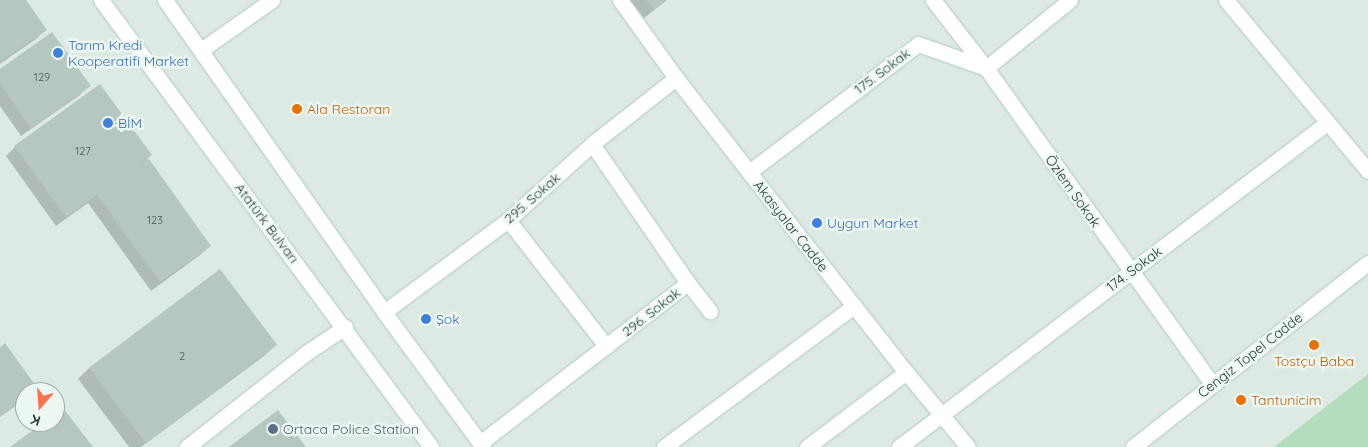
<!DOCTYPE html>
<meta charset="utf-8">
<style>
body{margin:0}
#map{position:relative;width:1368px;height:447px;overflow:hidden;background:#ddeae4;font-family:Quicksand,sans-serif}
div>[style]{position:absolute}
.green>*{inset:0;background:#b4ddbe}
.shadow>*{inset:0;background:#0003}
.building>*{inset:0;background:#b5c8bf;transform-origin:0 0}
.roads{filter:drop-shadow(0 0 1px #afcac0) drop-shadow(0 0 1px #afcac0)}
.minor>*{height:15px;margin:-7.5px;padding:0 7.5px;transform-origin:7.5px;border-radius:7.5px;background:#fff}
.secondary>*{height:15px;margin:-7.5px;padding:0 7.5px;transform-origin:7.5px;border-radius:7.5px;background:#fff}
.dots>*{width:14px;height:14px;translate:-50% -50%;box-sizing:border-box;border:2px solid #edf7f2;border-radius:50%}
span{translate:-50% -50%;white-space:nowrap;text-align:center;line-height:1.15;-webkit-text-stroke:5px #edf7f2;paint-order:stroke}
.number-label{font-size:11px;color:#445e55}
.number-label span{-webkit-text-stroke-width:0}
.shop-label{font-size:14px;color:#366cbe}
.left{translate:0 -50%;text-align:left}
.street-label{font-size:14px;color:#1e3a32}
.food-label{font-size:14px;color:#c56008}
.service-label{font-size:14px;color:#4e5e75}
.north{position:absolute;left:15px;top:382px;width:50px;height:50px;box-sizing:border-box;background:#edf7f2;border:1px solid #9aaba5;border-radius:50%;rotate:198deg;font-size:14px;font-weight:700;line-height:20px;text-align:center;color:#1e3a32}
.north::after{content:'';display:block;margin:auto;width:18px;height:22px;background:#fa724a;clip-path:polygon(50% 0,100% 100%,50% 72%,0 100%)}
</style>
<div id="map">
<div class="green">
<div style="clip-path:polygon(1368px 374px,1368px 447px,1274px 447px)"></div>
</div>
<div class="shadow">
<div style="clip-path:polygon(0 0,24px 0,45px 30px,36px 39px,0 64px)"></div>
<div style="clip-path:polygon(630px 0,667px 0,644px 18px)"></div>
<div style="clip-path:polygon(0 71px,89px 85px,80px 95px,21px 136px,0 106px)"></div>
<div style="clip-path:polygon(15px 147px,147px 159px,210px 246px,200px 255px,151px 291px,88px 203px,56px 226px,6px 156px)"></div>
<div style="clip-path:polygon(275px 345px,264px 356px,141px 447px,129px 447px,78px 379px,89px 368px)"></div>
<div style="clip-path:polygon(0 348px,32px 392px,25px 392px,25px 399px,0 417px)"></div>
</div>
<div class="building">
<div style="clip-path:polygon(0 0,26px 0,47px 30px,0 62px)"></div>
<div style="clip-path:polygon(646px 0,666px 0,654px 10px)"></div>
<div style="clip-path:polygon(52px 32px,91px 86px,31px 128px,0 84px,0 69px)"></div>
<div style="clip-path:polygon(100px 84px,152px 155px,137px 166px,149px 159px,211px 246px,160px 282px,97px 195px,66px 217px,14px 146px)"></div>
<div style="left:220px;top:269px;width:95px;height:164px;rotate:53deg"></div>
<div style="clip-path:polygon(5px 343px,38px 389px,33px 392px,25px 392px,25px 398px,0 416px,0 347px)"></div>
<div style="clip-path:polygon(63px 408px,93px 447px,10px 447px,44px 422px,55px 422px,55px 413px)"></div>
<div style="clip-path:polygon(278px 410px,306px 447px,229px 447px)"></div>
</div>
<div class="roads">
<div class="minor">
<div style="left:620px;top:0;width:96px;rotate:54.3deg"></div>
<div style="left:676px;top:78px;width:119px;rotate:52.2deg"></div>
<div style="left:749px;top:172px;width:254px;rotate:51.9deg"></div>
<div style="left:906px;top:372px;width:97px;rotate:50.4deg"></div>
<div style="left:933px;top:0;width:86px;rotate:52.1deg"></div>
<div style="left:986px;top:68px;width:388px;rotate:54.4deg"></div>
<div style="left:1226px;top:0;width:222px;rotate:50.3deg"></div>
<div style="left:201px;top:50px;width:87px;rotate:-35.2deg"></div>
<div style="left:749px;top:172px;width:212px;rotate:-37.1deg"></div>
<div style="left:918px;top:44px;width:72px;rotate:19.4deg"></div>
<div style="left:986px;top:68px;width:108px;rotate:-39deg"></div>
<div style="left:508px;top:220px;width:160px;rotate:52.1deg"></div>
<div style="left:688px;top:283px;width:36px;rotate:52deg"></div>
<div style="left:384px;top:312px;width:154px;rotate:-36.6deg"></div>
<div style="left:508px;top:220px;width:113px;rotate:-42.1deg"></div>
<div style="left:592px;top:144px;width:107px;rotate:-38.2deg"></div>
<div style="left:480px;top:443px;width:262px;rotate:-37.6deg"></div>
<div style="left:688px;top:283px;width:169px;rotate:-124.6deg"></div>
<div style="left:187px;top:447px;width:152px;rotate:-38.3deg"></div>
<div style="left:306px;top:353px;width:47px;rotate:-33.7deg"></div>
<div style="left:664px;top:447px;width:237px;rotate:-36.6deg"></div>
<div style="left:807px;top:447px;width:124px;rotate:-37.1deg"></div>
<div style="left:899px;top:447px;width:537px;rotate:-37.13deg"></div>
<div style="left:1133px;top:447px;width:298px;rotate:-38.1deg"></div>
</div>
<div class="secondary">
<div style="left:101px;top:0;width:556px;rotate:53.56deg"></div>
<div style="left:165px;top:0;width:381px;rotate:54.9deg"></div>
<div style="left:384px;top:312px;width:167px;rotate:53.7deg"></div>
</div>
</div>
<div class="dots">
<div style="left:58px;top:53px;background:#3f7fe0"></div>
<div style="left:297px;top:109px;background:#e8710a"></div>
<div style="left:108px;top:123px;background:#3f7fe0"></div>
<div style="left:817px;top:223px;background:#3f7fe0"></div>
<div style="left:426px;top:319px;background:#3f7fe0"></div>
<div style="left:1314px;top:345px;background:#e8710a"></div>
<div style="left:1241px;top:400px;background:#e8710a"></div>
<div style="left:273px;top:429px;background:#5c6f8a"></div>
</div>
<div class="number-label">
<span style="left:42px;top:77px">129</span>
<span style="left:83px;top:151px">127</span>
<span style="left:155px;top:220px">123</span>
<span style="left:182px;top:356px">2</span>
</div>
<div class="shop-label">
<span class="left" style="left:68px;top:53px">Tarım Kredi<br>Kooperatifi Market</span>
<span class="left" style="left:118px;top:123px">BİM</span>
<span class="left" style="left:827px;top:223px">Uygun Market</span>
<span class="left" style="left:436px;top:319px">Şok</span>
</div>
<div class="street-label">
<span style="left:882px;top:71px;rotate:-37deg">175. Sokak</span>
<span style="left:1073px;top:191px;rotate:55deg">Özlem Sokak</span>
<span style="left:532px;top:198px;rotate:-41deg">295. Sokak</span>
<span style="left:267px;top:223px;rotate:53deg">Atatürk Bulvarı</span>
<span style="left:791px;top:226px;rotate:52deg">Akasyalar Cadde</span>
<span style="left:1134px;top:269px;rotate:-37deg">174. Sokak</span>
<span style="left:651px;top:312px;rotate:-38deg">296. Sokak</span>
<span style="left:1250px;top:355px;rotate:-38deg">Cengiz Topel Cadde</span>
</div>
<div class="food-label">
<span class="left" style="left:307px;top:109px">Ala Restoran</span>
<span style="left:1314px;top:361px">Tostçu Baba</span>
<span class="left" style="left:1251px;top:400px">Tantunicim</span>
</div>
<div class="service-label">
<span class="left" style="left:283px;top:429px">Ortaca Police Station</span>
</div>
<div class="north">K</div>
</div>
